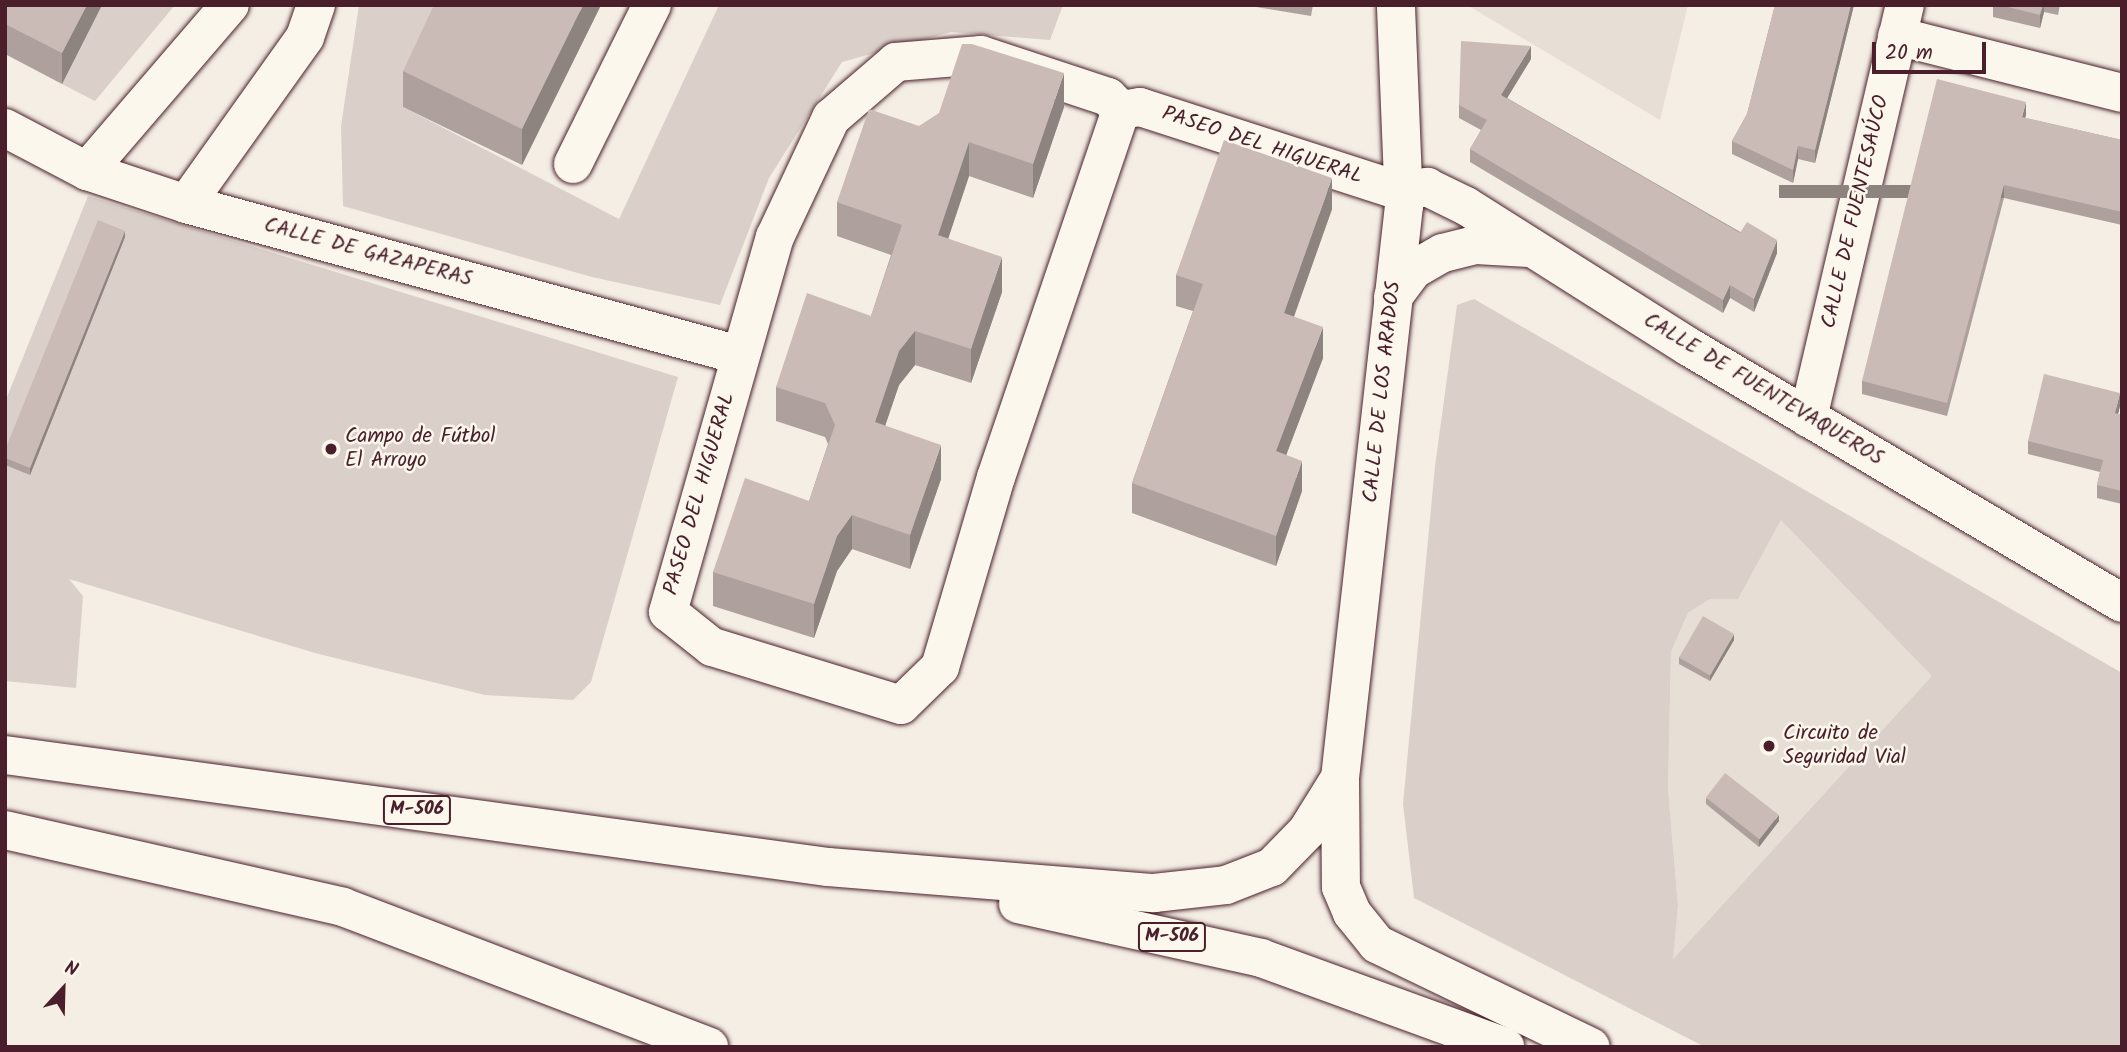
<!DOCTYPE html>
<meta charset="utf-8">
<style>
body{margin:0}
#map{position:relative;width:2127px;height:1052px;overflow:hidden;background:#f4eee4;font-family:Kalam,sans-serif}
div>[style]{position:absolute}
.built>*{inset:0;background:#e7dfd6}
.green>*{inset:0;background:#dbd0c9}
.roads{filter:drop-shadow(0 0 2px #4a1f2b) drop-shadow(0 0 2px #4a1f2b)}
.minor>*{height:38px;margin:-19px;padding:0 19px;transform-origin:19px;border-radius:19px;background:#fbf7ec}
.highway>*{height:38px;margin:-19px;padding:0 19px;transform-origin:19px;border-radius:19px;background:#fbf7ec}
.wall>*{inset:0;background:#aea19d}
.shaded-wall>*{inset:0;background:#8d837f;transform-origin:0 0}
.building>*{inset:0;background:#cabbb6;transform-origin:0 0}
.dots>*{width:19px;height:19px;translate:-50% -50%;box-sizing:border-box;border:4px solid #fbf7ec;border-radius:50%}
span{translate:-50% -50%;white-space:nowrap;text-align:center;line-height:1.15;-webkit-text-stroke:5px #fbf7ec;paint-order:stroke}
.shield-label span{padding:2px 5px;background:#fbf7ec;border:2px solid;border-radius:5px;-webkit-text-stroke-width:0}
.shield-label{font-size:19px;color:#4a1f2b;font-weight:700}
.street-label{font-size:21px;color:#4a1f2b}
.poi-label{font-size:21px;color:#4a1f2b}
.left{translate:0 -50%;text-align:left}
.frame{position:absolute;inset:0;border:7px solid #4a1f2b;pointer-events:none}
.north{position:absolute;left:28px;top:954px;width:70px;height:70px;-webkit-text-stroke:5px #fbf7ec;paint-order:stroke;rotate:22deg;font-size:19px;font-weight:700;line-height:28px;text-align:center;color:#4a1f2b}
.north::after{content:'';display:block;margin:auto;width:24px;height:32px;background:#4a1f2b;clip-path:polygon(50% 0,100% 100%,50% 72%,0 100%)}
.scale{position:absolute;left:1872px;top:42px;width:114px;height:32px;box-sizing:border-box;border:4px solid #4a1f2b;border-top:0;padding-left:9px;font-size:21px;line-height:24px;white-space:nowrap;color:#4a1f2b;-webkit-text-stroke:5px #fbf7ec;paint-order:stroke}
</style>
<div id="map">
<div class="built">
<div style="clip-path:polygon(1467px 5px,1688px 5px,1660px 120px,1576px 70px)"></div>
<div style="clip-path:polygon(1781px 519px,1933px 676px,1672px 960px,1678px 906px,1668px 788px,1671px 652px,1688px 613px,1710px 599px,1738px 598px)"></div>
</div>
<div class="green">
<div style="clip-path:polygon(102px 5px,175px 5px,95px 101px,62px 84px)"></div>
<div style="clip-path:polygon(359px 5px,452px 5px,403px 107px,619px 219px,719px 5px,1063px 5px,1050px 40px,951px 32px,842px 62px,769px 178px,720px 305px,592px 277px,343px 206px,341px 126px)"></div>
<div style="clip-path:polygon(88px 196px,678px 377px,591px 682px,573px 700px,485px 695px,315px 653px,69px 579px,83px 596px,76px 688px,5px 681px,5px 402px)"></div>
<div style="clip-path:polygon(evenodd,1474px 299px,2122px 673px,2122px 1047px,1705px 1047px,1414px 898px,1403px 804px,1435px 466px,1457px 305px,1474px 299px,1781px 520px,1932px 676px,1673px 959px,1678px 906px,1668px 788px,1671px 652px,1688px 613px,1710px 599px,1738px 599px,1781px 520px)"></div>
</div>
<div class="roads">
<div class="minor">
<div style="left:1897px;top:36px;width:232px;rotate:14.2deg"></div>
<div style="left:981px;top:55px;width:134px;rotate:18.3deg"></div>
<div style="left:1108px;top:97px;width:18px;rotate:45deg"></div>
<div style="left:1121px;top:110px;width:388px;rotate:108.8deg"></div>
<div style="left:996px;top:477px;width:198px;rotate:106.4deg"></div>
<div style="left:940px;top:667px;width:54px;rotate:135.7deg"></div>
<div style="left:901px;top:705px;width:198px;rotate:-162.9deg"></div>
<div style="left:712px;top:647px;width:56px;rotate:-141.5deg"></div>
<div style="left:668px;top:612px;width:390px;rotate:-74.1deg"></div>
<div style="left:775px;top:237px;width:132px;rotate:-64.8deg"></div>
<div style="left:831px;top:118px;width:86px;rotate:-40.7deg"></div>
<div style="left:896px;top:62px;width:85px;rotate:-4.7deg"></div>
<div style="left:1121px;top:110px;width:19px;rotate:-9deg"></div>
<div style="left:1140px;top:107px;width:276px;rotate:17.9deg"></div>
<div style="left:1403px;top:192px;width:25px;rotate:-12deg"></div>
<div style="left:1427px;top:187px;width:43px;rotate:26deg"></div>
<div style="left:1466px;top:206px;width:264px;rotate:32.3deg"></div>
<div style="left:1689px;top:347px;width:503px;rotate:30.59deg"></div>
<div style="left:5px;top:128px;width:93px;rotate:27.7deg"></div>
<div style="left:87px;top:171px;width:104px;rotate:18.4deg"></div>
<div style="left:186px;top:204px;width:573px;rotate:15.27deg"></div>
<div style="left:573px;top:164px;width:178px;rotate:-63.6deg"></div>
<div style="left:87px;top:171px;width:219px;rotate:-49.3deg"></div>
<div style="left:186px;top:204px;width:205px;rotate:-54.5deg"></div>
<div style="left:305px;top:37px;width:34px;rotate:-71deg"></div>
<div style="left:1393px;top:297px;width:34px;rotate:-53deg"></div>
<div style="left:1413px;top:270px;width:34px;rotate:-30deg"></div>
<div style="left:1443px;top:253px;width:34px;rotate:-14deg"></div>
<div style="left:1476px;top:245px;width:53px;rotate:3.2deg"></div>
<div style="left:1808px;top:418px;width:424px;rotate:-76.8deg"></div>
<div style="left:1340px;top:778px;width:576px;rotate:-83.62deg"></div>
<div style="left:1404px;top:206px;width:201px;rotate:-92.3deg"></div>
</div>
<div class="highway">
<div style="left:5px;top:755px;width:831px;rotate:7.75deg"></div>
<div style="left:828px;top:867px;width:327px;rotate:4.6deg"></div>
<div style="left:1154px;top:893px;width:72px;rotate:-6.3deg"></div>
<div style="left:1226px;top:885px;width:49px;rotate:-21.4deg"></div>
<div style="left:1272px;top:867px;width:50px;rotate:-45.8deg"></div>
<div style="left:1307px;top:831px;width:62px;rotate:-58.1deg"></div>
<div style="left:1340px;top:778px;width:109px;rotate:89.5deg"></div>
<div style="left:1341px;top:887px;width:28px;rotate:67deg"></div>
<div style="left:1352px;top:913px;width:40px;rotate:51deg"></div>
<div style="left:1377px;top:944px;width:237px;rotate:25.7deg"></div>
<div style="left:5px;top:830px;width:347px;rotate:12.8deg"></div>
<div style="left:343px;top:907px;width:392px;rotate:20.9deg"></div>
<div style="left:1018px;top:904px;width:249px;rotate:12.5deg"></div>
<div style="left:1261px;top:958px;width:260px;rotate:20deg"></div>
</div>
</div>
<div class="wall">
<div style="clip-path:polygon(5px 5px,102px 5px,62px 84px,5px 54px)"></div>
<div style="clip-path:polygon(601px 5px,522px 165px,403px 107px,403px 71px)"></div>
<div style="clip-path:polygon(1244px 5px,1313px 5px,1311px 16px)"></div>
<div style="clip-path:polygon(1775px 5px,1854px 5px,1815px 163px,1798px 159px,1793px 183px,1732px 154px,1732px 141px,1747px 114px)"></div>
<div style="clip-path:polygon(1993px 5px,2060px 5px,2058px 15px,2044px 12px,2040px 28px,1993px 17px)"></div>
<div style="clip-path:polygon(1531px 59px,1507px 98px,1777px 253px,1754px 312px,1730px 298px,1723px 313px,1470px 162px,1470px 149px,1481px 130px,1459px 118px,1459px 105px)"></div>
<div style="clip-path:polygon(1064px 107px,1033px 198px,969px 176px,948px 239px,1002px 292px,971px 383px,915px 365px,899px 385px,885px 425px,941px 479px,910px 569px,852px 549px,837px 571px,814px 638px,713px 606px,713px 572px,809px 501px,828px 444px,825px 437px,776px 421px,776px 387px,871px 316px,891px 255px,837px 236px,837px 202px,919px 126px)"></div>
<div style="clip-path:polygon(2026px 115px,2025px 118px,2122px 140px,2122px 225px,2004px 198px,1947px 416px,1862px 394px,1862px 381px)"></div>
<div style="clip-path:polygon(1332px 209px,1294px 317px,1323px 358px,1286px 455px,1302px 491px,1276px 566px,1132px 513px,1132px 483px,1193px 311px,1176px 306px,1176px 275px)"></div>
<div style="clip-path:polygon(125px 237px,30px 475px,5px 465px,5px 450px)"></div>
<div style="clip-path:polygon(2120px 406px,2118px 414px,2122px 415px,2122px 504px,2097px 498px,2097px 485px,2100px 472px,2028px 454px,2028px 441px)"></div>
<div style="clip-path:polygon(1734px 640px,1710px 681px,1679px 664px,1679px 657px)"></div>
<div style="clip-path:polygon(1706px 798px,1779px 821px,1759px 847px,1706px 804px)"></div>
</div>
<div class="shaded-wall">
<div style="clip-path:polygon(87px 5px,102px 5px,62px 84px,62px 53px)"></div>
<div style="clip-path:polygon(583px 5px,601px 5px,522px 165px,522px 129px)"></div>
<div style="clip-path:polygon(1851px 5px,1854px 5px,1815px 163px,1815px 150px)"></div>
<div style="clip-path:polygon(2043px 5px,2044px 5px,2044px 12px,2040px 28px,2040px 15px)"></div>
<div style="clip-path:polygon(1531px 46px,1531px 59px,1501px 108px,1501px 95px)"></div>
<div style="clip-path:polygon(1064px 73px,1064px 107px,1033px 198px,1033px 164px)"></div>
<div style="clip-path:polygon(2026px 102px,2026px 115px,2022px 130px,2022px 117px)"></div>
<div style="clip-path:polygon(969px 142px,969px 176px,938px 269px,938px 235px)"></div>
<div style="clip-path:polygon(1798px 146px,1798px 159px,1793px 183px,1793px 170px)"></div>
<div style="clip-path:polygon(1332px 178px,1332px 209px,1284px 344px,1284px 313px)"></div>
<div style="left:2004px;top:185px;width:13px;height:225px;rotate:90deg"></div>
<div style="clip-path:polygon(125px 231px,125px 237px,30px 475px,30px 468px)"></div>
<div style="clip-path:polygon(1777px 240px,1777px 253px,1754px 312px,1754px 299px)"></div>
<div style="clip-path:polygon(1002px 257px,1002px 292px,971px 383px,971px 349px)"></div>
<div style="clip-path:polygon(1730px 285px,1730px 298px,1723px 313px,1723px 300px)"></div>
<div style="clip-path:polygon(1323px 327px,1323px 358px,1276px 482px,1276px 451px)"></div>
<div style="clip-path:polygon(915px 331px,915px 365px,899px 385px,875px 456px,875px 422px,899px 351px)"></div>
<div style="clip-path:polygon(2120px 393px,2120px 406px,2115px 426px,2115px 413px)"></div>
<div style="clip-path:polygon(941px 445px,941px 479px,910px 569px,910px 535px)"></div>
<div style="clip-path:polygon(1302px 461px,1302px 491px,1276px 566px,1276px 536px)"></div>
<div style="clip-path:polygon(852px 515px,852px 549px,837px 571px,814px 638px,814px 604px,837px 536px)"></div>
<div style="clip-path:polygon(1734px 634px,1734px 640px,1710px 681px,1710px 675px)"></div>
<div style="clip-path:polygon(1779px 815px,1779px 821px,1759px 847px,1759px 840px)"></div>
</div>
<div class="building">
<div style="clip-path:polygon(5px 5px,87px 5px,62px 53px,5px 24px)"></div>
<div style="clip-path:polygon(434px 5px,583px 5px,522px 129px,403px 71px)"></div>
<div style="clip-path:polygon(1775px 5px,1851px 5px,1815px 150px,1798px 146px,1793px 170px,1732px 141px,1747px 114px)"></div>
<div style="clip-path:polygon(2000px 5px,2043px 5px,2040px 15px)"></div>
<div style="clip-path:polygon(1461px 41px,1531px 46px,1501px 95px,1740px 233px,1747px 222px,1777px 240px,1754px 299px,1730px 285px,1723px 300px,1470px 149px,1487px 120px,1459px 105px)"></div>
<div style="clip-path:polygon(962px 44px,972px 44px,1064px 73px,1033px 164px,969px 142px,938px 235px,1002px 257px,971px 349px,915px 331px,899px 351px,875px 422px,941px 445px,910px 535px,852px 515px,837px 536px,814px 604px,713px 572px,745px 478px,809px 501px,835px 425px,825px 403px,776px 387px,807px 293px,871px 316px,902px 225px,837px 202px,869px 109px,919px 126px,939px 113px)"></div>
<div style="clip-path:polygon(1937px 79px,2026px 102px,2022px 117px,2122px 140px,2122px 212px,2004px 185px,1947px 403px,1862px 381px)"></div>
<div style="clip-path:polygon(1224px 140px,1332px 178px,1284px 313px,1323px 327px,1276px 451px,1302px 461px,1276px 536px,1132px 483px,1203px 284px,1176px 275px)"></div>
<div style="clip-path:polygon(98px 220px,125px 231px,30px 468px,5px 458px,5px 450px)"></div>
<div style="clip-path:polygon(2044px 374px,2120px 393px,2115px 413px,2122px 415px,2122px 491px,2097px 485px,2103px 460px,2028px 441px)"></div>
<div style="left:1703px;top:616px;width:36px;height:48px;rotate:30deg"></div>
<div style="left:1725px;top:773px;width:68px;height:31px;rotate:38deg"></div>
</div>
<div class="dots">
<div style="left:331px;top:449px;background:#4a1f2b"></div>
<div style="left:1769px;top:746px;background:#4a1f2b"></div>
</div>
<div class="shield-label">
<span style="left:417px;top:810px">M-506</span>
<span style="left:1172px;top:937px">M-506</span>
</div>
<div class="street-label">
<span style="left:1262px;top:146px;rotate:18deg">PASEO DEL HIGUERAL</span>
<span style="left:1856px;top:212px;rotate:-77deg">CALLE DE FUENTESAÚCO</span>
<span style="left:368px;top:253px;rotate:15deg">CALLE DE GAZAPERAS</span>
<span style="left:1763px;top:390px;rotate:31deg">CALLE DE FUENTEVAQUEROS</span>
<span style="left:1383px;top:392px;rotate:-84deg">CALLE DE LOS ARADOS</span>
<span style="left:700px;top:494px;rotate:-74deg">PASEO DEL HIGUERAL</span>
</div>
<div class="poi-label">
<span class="left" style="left:345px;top:449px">Campo de Fútbol<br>El Arroyo</span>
<span class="left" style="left:1783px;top:746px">Circuito de<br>Seguridad Vial</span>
</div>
<div class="frame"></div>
<div class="north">N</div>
<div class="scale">20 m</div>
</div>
